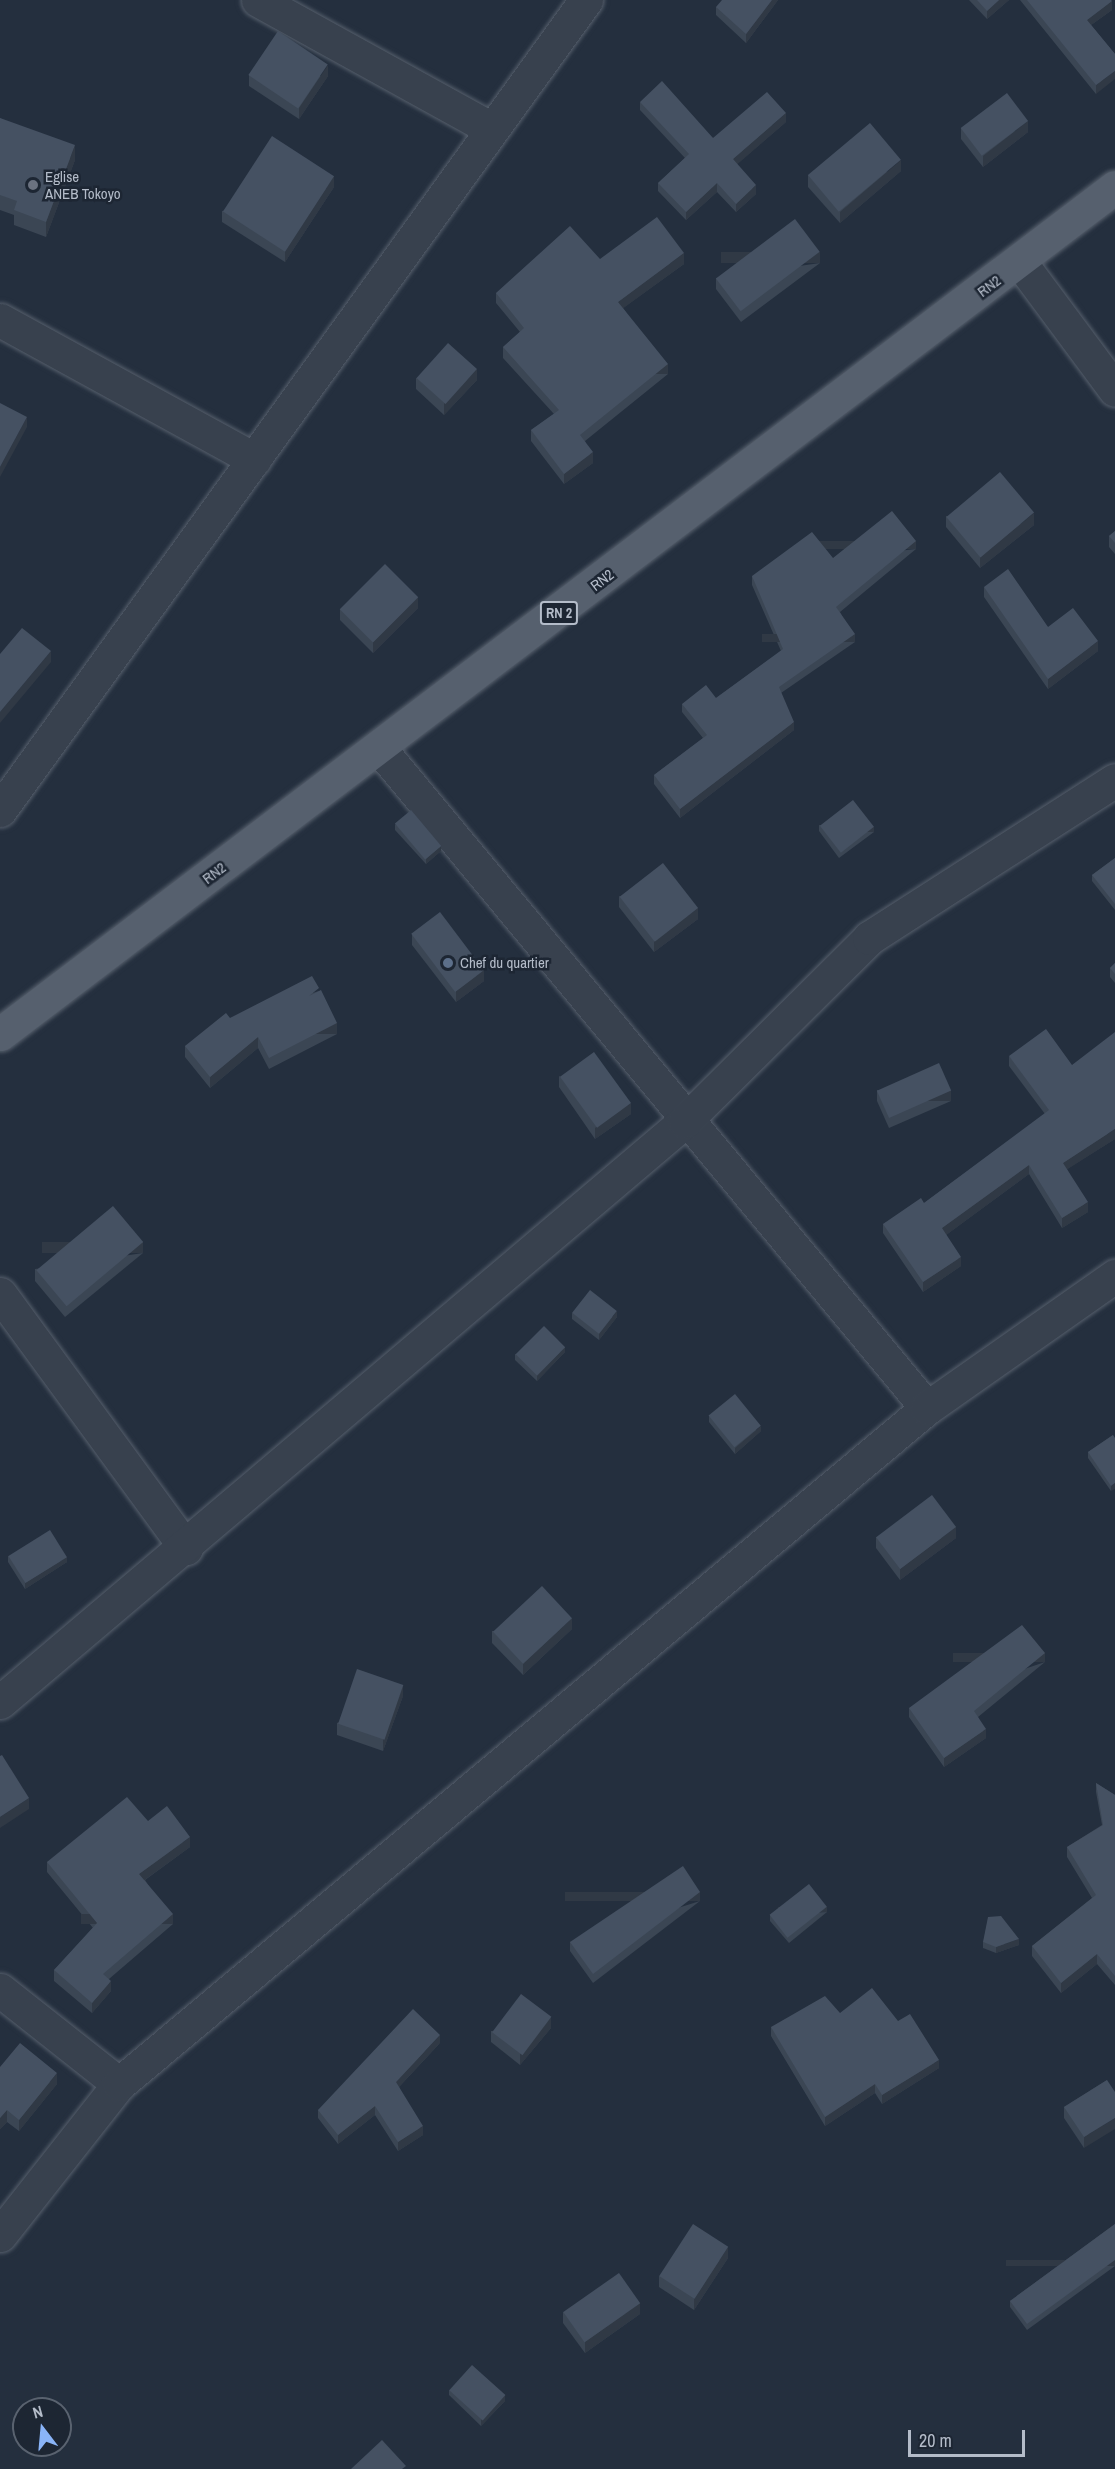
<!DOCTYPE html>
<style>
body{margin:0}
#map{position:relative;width:1115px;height:2469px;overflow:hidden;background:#242f3e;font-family:"Archivo Narrow",sans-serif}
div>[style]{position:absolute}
.roads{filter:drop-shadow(0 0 2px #565f6c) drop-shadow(0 0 2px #565f6c)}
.street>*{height:33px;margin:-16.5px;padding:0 16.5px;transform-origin:16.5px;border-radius:16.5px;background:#38414e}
.primary>*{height:33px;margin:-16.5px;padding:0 16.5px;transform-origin:16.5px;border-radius:16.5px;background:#56606e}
.wall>*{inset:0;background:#3b4654}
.shaded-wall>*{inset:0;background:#303945;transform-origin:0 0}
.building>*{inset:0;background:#455162;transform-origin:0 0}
.dots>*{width:16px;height:16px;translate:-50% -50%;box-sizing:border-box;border:3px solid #1d2633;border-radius:50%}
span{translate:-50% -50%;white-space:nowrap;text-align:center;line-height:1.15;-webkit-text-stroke:5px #1d2633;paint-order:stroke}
.shield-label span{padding:2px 4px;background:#1d2633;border:2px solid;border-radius:4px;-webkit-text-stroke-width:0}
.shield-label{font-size:14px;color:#b4bcc9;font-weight:700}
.poi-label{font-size:15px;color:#b4bcc9}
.left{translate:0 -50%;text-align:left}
.street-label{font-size:15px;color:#b4bcc9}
.north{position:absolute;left:12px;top:2397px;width:60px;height:60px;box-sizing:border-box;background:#1d2633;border:2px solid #59626f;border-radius:50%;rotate:344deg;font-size:16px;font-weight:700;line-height:24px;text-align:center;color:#b4bcc9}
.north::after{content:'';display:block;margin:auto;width:21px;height:27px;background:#8ab4f8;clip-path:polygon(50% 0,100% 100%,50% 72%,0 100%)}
.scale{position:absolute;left:908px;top:2430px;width:117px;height:27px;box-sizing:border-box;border:3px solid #b4bcc9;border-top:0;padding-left:8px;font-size:18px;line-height:21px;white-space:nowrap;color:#b4bcc9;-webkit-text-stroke:4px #1d2633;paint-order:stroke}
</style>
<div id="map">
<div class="roads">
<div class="street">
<div style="left:258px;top:0;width:267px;rotate:28.9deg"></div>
<div style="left:1020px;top:262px;width:159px;rotate:53.4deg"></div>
<div style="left:0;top:320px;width:290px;rotate:28.7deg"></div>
<div style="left:380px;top:749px;width:856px;rotate:50.31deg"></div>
<div style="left:0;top:810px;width:1000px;rotate:-54.12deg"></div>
<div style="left:0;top:1294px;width:315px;rotate:53.8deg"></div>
<div style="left:0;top:1702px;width:898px;rotate:-40.3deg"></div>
<div style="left:685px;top:1121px;width:260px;rotate:-44.8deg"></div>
<div style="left:869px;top:938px;width:292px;rotate:-32.7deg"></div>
<div style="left:0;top:1990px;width:152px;rotate:38.3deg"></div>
<div style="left:0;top:2235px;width:192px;rotate:-51.8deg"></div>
<div style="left:119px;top:2084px;width:1053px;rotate:-39.92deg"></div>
<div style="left:927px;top:1408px;width:230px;rotate:-35.1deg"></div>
</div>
<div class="primary">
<div style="left:0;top:1034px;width:1400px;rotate:-37.22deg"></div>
</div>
</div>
<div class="wall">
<div style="clip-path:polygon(778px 0,746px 43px,716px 15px,716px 7px)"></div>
<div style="clip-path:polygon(969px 0,1009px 0,987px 19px)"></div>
<div style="clip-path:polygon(1020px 0,1111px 0,1112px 10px,1091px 25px,1115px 54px,1096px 94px)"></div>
<div style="clip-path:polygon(249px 75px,328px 76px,299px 119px,249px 86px)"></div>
<div style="clip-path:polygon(640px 102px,713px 138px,786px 122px,737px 164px,756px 194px,736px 212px,717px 192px,686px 220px,658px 191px,658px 183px,685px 158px,640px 110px)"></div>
<div style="clip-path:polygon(0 118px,75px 160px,46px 237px,14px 225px,14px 215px,0 210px)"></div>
<div style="clip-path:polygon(961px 128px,1028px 132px,983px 167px,961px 139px)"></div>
<div style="clip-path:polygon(901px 171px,840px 223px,808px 187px,808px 175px)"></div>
<div style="clip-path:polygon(334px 187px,285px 262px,222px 222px,222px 211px)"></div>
<div style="clip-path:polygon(600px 259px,684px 264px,623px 308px,668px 374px,585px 441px,593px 463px,564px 484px,531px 441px,531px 430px,554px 414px,503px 358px,503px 347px,520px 332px,496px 303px,496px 293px)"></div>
<div style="clip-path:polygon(820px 263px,741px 322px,716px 289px,716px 278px)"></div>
<div style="clip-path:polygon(416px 378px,477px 380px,444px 415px,416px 389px)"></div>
<div style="clip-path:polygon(946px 516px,1034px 525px,980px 568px,946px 527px)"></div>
<div style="clip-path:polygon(1115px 531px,1115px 554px,1109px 547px,1109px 536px)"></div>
<div style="clip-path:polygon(916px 549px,840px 612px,855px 642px,781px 693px,794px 730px,680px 818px,654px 784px,654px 775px,703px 738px,682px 712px,682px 704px,716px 698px,781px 651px,752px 585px,752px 576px,833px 558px)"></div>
<div style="clip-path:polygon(984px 587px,1048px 627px,1098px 651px,1048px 689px,984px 597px)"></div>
<div style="clip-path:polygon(418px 608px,373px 653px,340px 620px,340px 609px)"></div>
<div style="clip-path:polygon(395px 824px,441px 851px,426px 864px,395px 830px)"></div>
<div style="clip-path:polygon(819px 825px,874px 832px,839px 858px,819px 831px)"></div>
<div style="clip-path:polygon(1115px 858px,1115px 910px,1092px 881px,1092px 875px)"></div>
<div style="clip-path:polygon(619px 896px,698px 919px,654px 952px,619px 907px)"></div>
<div style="clip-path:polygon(412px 934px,484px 981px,456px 1002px,412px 945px)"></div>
<div style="clip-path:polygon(1115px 963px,1115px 983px,1110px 977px,1110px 968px)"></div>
<div style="clip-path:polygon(319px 991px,337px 1034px,269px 1069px,258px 1048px,210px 1088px,185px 1057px,185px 1046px,230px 1018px)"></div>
<div style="clip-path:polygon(1009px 1056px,1115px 1139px,1067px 1169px,1088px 1212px,1062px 1228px,1029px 1174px,946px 1235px,961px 1266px,923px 1292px,883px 1233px,883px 1224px,924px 1203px,1045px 1114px,1009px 1066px)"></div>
<div style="clip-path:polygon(559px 1076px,631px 1114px,595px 1139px,559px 1087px)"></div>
<div style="clip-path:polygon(877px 1090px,951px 1101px,889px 1128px,877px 1101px)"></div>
<div style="clip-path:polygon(143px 1253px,65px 1317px,35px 1281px,35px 1269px)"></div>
<div style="clip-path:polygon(572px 1313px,617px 1317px,599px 1340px,572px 1319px)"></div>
<div style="clip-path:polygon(565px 1352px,537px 1381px,515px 1360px,515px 1354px)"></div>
<div style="clip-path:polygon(709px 1416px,761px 1431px,735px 1454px,709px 1422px)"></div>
<div style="clip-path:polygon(1113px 1435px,1111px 1491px,1088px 1458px,1088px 1452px)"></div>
<div style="clip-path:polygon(876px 1537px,956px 1538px,900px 1580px,876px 1548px)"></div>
<div style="clip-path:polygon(8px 1556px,67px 1562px,25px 1589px,8px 1562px)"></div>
<div style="clip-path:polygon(572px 1629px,523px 1675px,492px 1643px,492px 1631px)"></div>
<div style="clip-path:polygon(1045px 1662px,978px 1717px,986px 1738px,944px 1767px,909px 1717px,909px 1708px)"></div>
<div style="clip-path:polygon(403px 1696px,383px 1751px,337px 1735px,337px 1723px)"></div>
<div style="clip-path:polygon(1096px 1783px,1115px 1795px,1115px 1985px,1097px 1964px,1061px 1993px,1032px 1956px,1032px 1946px,1092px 1898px,1067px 1857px,1067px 1847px,1102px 1825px,1096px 1792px)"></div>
<div style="clip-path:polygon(148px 1821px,190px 1847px,145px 1880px,173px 1924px,109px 1979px,111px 1991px,92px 2013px,54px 1981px,54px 1970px,93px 1928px,47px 1872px,47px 1862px)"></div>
<div style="clip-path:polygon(700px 1901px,593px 1983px,570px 1951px,570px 1942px)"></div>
<div style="clip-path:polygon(827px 1912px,789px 1943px,770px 1921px,770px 1915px)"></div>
<div style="clip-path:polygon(983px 1942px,1019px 1945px,996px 1953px,983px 1948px)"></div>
<div style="clip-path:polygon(840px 2013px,898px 2021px,939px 2068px,882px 2104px,875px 2093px,825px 2126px,771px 2036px,771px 2027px)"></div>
<div style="clip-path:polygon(551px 2028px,520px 2065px,491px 2042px,491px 2031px)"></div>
<div style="clip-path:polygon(440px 2043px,399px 2087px,423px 2135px,398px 2151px,375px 2115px,338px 2144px,318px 2118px,318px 2110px)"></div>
<div style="clip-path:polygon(0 2067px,57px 2084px,19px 2131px,7px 2122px,0 2129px)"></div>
<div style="clip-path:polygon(1107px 2080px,1084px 2148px,1064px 2118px,1064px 2107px)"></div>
<div style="clip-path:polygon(1115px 2224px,1115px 2266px,1027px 2330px,1010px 2307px,1010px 2301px)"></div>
<div style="clip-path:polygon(728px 2258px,694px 2310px,659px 2287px,659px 2276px)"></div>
<div style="clip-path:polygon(563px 2312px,640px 2314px,585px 2353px,563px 2323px)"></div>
<div style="clip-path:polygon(449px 2390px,505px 2401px,481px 2426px,449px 2395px)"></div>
</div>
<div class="shaded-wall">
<div style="clip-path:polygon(772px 0,778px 0,746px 43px,746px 34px)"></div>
<div style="clip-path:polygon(999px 0,1009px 0,987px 19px,987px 11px)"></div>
<div style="clip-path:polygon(1112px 1px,1112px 10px,1087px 28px,1087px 20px)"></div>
<div style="clip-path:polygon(328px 65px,328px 76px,299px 119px,299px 108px)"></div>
<div style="clip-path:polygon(1115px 71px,1115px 79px,1096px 94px,1096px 85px)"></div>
<div style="clip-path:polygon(786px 113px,786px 122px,733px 168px,733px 159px)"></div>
<div style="clip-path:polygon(1028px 121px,1028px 132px,983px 167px,983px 156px)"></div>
<div style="clip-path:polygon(75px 145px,75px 160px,46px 237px,46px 222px)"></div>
<div style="clip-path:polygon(901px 160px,901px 171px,840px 223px,840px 212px)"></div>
<div style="clip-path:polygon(334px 176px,334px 187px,285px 262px,285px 251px)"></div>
<div style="clip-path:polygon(717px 183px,717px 192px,686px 220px,686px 212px)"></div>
<div style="clip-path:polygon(756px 185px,756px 194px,736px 212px,736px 204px)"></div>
<div style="left:820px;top:252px;width:11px;height:99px;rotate:90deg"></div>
<div style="clip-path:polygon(684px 253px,684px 264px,618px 312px,618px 302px)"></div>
<div style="left:668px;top:364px;width:10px;height:113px;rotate:90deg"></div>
<div style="clip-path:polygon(477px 369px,477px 380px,444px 415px,444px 404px)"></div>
<div style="clip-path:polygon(27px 417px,27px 427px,0 477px,0 467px)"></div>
<div style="clip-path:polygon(593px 452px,593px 463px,564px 484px,564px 474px)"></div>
<div style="clip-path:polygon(1034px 513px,1034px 525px,980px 568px,980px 557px)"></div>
<div style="left:916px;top:541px;width:8px;height:104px;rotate:90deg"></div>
<div style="clip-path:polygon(418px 597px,418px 608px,373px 653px,373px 642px)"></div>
<div style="left:855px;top:634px;width:8px;height:93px;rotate:90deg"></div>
<div style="clip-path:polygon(1098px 641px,1098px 651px,1048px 689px,1048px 679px)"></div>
<div style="clip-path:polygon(51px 651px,51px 662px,0 723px,0 712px)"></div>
<div style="clip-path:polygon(794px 722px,794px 730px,680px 818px,680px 809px)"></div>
<div style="left:874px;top:827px;width:5px;height:44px;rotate:90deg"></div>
<div style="clip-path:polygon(441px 846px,441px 851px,426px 864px,426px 859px)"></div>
<div style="clip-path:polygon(698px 908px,698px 919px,654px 952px,654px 941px)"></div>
<div style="clip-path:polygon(484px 970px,484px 981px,456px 1002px,456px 991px)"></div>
<div style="left:337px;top:1023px;width:11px;height:76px;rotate:90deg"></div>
<div style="clip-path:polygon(258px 1037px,258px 1048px,210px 1088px,210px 1077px)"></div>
<div style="left:951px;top:1090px;width:11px;height:68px;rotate:90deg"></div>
<div style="clip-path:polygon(631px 1103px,631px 1114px,595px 1139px,595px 1128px)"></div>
<div style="clip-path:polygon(1115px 1129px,1115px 1139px,1063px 1172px,1063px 1163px)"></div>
<div style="clip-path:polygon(1029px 1165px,1029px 1174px,942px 1238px,942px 1228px)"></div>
<div style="clip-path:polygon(1088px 1202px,1088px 1212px,1062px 1228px,1062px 1218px)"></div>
<div style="left:143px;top:1242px;width:11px;height:101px;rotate:90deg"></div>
<div style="clip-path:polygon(961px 1257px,961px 1266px,923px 1292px,923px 1282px)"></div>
<div style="clip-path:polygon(617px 1311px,617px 1317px,599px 1340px,599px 1334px)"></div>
<div style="clip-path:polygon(565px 1347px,565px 1352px,537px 1381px,537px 1376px)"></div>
<div style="clip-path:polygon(761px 1426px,761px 1431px,735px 1454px,735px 1448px)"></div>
<div style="clip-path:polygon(1115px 1483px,1115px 1489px,1111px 1491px,1111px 1486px)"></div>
<div style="clip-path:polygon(956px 1527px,956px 1538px,900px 1580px,900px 1569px)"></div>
<div style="clip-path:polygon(67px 1557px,67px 1562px,25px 1589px,25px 1583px)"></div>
<div style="clip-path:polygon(572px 1618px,572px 1629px,523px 1675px,523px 1664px)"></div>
<div style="left:1045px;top:1653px;width:9px;height:92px;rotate:90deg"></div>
<div style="clip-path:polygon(403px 1685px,403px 1696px,383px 1751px,383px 1740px)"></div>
<div style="clip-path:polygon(986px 1729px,986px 1738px,944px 1767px,944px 1758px)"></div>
<div style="clip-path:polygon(29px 1798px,29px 1809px,0 1828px,0 1817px)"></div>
<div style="clip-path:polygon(190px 1837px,190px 1847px,139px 1884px,139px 1874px)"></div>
<div style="left:700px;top:1892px;width:9px;height:135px;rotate:90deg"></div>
<div style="left:827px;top:1907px;width:5px;height:49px;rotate:90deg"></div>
<div style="left:173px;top:1914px;width:10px;height:92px;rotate:90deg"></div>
<div style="clip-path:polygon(1019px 1939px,1019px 1945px,996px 1953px,996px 1947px)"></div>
<div style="clip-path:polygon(1097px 1954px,1097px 1964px,1061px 1993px,1061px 1983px)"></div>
<div style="clip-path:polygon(111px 1981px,111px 1991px,92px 2013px,92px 2003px)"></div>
<div style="clip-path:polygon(551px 2017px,551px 2028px,520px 2065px,520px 2054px)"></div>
<div style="clip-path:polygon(440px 2035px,440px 2043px,396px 2090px,396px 2082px)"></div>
<div style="clip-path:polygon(939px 2060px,939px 2068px,882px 2104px,882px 2095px)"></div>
<div style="clip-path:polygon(57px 2073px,57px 2084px,19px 2131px,19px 2120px)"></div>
<div style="clip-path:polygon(875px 2084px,875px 2093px,825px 2126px,825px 2117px)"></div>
<div style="clip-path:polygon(375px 2106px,375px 2115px,338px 2144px,338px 2135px)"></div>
<div style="clip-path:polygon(7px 2110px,7px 2122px,0 2129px,0 2118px)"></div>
<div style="clip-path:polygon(1115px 2118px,1115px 2129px,1084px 2148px,1084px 2137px)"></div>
<div style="clip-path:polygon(423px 2126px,423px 2135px,398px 2151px,398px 2142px)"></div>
<div style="clip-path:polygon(728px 2247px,728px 2258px,694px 2310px,694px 2299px)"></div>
<div style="left:1115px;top:2260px;width:6px;height:109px;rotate:90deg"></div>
<div style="clip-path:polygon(640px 2303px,640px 2314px,585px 2353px,585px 2342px)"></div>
<div style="clip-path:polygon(505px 2395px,505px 2401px,481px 2426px,481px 2420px)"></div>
</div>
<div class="building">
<div style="clip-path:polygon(722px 0,772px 0,746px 34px,716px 7px)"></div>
<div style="clip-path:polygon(977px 0,999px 0,987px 11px)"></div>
<div style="clip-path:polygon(1027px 0,1111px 0,1112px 1px,1087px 20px,1115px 54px,1115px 71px,1096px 85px)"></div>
<div style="left:278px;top:31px;width:60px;height:53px;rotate:34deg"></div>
<div style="clip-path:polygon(662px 81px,713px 138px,767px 92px,786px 113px,733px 159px,756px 185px,736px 204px,717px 183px,686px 212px,658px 183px,689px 154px,640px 102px)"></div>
<div style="left:1007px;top:93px;width:35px;height:58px;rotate:53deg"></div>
<div style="clip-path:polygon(0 118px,75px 145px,46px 222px,14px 210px,17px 201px,0 195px)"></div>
<div style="left:870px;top:123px;width:48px;height:81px;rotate:50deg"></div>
<div style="left:272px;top:136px;width:74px;height:90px;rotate:33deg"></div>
<div style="clip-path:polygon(657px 217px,684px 253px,618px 302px,668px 364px,580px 435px,593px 452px,564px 474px,531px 430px,559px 410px,503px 347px,524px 328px,496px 293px,570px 226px,600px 259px)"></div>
<div style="left:795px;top:219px;width:41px;height:99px;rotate:53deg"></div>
<div style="left:448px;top:343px;width:39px;height:47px;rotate:42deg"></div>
<div style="clip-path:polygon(0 403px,27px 417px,0 467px)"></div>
<div style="left:1000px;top:472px;width:53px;height:70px;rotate:50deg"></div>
<div style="clip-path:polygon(892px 511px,916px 541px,836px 607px,855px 634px,779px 687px,794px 722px,680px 809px,654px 775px,707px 735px,682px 704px,706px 685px,716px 698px,783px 649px,752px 576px,812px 532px,833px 558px)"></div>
<div style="clip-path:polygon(1115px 531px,1115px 543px,1109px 536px)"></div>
<div style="left:385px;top:564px;width:47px;height:64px;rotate:45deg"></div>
<div style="clip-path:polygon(1008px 569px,1048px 627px,1073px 608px,1098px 641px,1048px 679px,984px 587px)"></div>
<div style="clip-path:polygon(22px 628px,51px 651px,0 712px,0 654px)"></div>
<div style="left:853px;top:800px;width:34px;height:42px;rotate:52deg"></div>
<div style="left:411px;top:810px;width:47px;height:21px;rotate:50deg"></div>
<div style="clip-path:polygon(1115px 858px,1115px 904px,1092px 875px)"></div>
<div style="left:663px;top:863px;width:57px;height:55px;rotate:52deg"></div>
<div style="left:440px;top:912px;width:73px;height:36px;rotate:53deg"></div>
<div style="clip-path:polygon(1115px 963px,1115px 974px,1110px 968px)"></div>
<div style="clip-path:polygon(312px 976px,319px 988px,309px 996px,321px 990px,337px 1023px,269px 1058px,258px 1037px,210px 1077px,185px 1046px,226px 1013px,230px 1018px)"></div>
<div style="clip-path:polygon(1046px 1029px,1072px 1065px,1115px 1032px,1115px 1129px,1063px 1163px,1088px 1202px,1062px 1218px,1029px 1165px,942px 1228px,961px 1257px,923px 1282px,883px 1224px,921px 1198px,924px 1203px,1049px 1110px,1009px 1056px)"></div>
<div style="left:594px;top:1052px;width:63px;height:42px;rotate:54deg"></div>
<div style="left:939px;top:1063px;width:30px;height:68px;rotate:66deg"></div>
<div style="left:113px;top:1206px;width:47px;height:100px;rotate:50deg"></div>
<div style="left:590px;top:1290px;width:34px;height:29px;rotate:38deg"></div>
<div style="left:544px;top:1326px;width:30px;height:40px;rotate:45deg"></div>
<div style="left:735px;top:1394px;width:41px;height:34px;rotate:51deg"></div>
<div style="clip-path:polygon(1113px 1435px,1115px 1438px,1115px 1483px,1111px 1486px,1088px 1452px)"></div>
<div style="left:932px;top:1495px;width:40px;height:70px;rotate:53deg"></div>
<div style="left:50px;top:1530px;width:32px;height:49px;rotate:58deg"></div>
<div style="left:542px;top:1586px;width:44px;height:67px;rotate:47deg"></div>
<div style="clip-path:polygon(1022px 1625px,1045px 1653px,974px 1711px,986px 1729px,944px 1758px,909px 1708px)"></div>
<div style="left:357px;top:1669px;width:49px;height:58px;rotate:19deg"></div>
<div style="clip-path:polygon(2px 1755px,29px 1798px,0 1817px,0 1756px)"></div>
<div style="clip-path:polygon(1096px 1783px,1115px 1795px,1115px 1976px,1097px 1954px,1061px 1983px,1032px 1946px,1096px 1895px,1067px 1847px,1103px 1825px)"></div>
<div style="clip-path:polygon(127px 1797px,148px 1821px,167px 1806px,190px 1837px,139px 1874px,173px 1914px,103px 1974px,111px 1981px,92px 2003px,54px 1970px,97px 1923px,47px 1862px)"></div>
<div style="clip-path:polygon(683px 1866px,700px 1892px,593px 1974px,570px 1942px)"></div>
<div style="left:809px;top:1884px;width:29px;height:50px;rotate:52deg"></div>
<div style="clip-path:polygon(1001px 1916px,1019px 1939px,996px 1947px,983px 1942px,988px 1917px)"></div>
<div style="clip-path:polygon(872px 1988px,898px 2021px,910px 2014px,939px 2060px,882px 2095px,875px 2084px,825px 2117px,771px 2027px,825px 1996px,840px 2013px)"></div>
<div style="left:521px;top:1994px;width:38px;height:48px;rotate:37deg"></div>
<div style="clip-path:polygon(413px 2009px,440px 2035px,396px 2082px,423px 2126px,398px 2142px,375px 2106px,338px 2135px,318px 2110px)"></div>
<div style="clip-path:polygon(20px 2043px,57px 2073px,19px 2120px,7px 2110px,0 2118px,0 2067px)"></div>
<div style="clip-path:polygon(1107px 2080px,1115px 2092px,1115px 2118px,1084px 2137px,1064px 2107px)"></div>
<div style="left:693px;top:2224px;width:42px;height:62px;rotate:33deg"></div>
<div style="clip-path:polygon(1115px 2224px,1115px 2260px,1027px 2324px,1010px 2301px)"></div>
<div style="left:619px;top:2273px;width:37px;height:68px;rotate:55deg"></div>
<div style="left:472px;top:2365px;width:45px;height:34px;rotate:42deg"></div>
<div style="clip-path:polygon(382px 2440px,406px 2466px,402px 2469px,351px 2469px)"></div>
</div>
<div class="dots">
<div style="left:33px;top:185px;background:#6b7280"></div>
<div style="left:448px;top:963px;background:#5c6f8a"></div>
</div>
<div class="shield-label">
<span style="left:559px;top:613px">RN 2</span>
</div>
<div class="poi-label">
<span class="left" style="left:45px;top:185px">Eglise<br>ANEB Tokoyo</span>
<span class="left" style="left:460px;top:963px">Chef du quartier</span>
</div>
<div class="street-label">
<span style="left:989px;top:286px;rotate:-37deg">RN2</span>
<span style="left:602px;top:580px;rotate:-37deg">RN2</span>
<span style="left:214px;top:873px;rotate:-37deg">RN2</span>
</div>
<div class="north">N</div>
<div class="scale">20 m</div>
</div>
